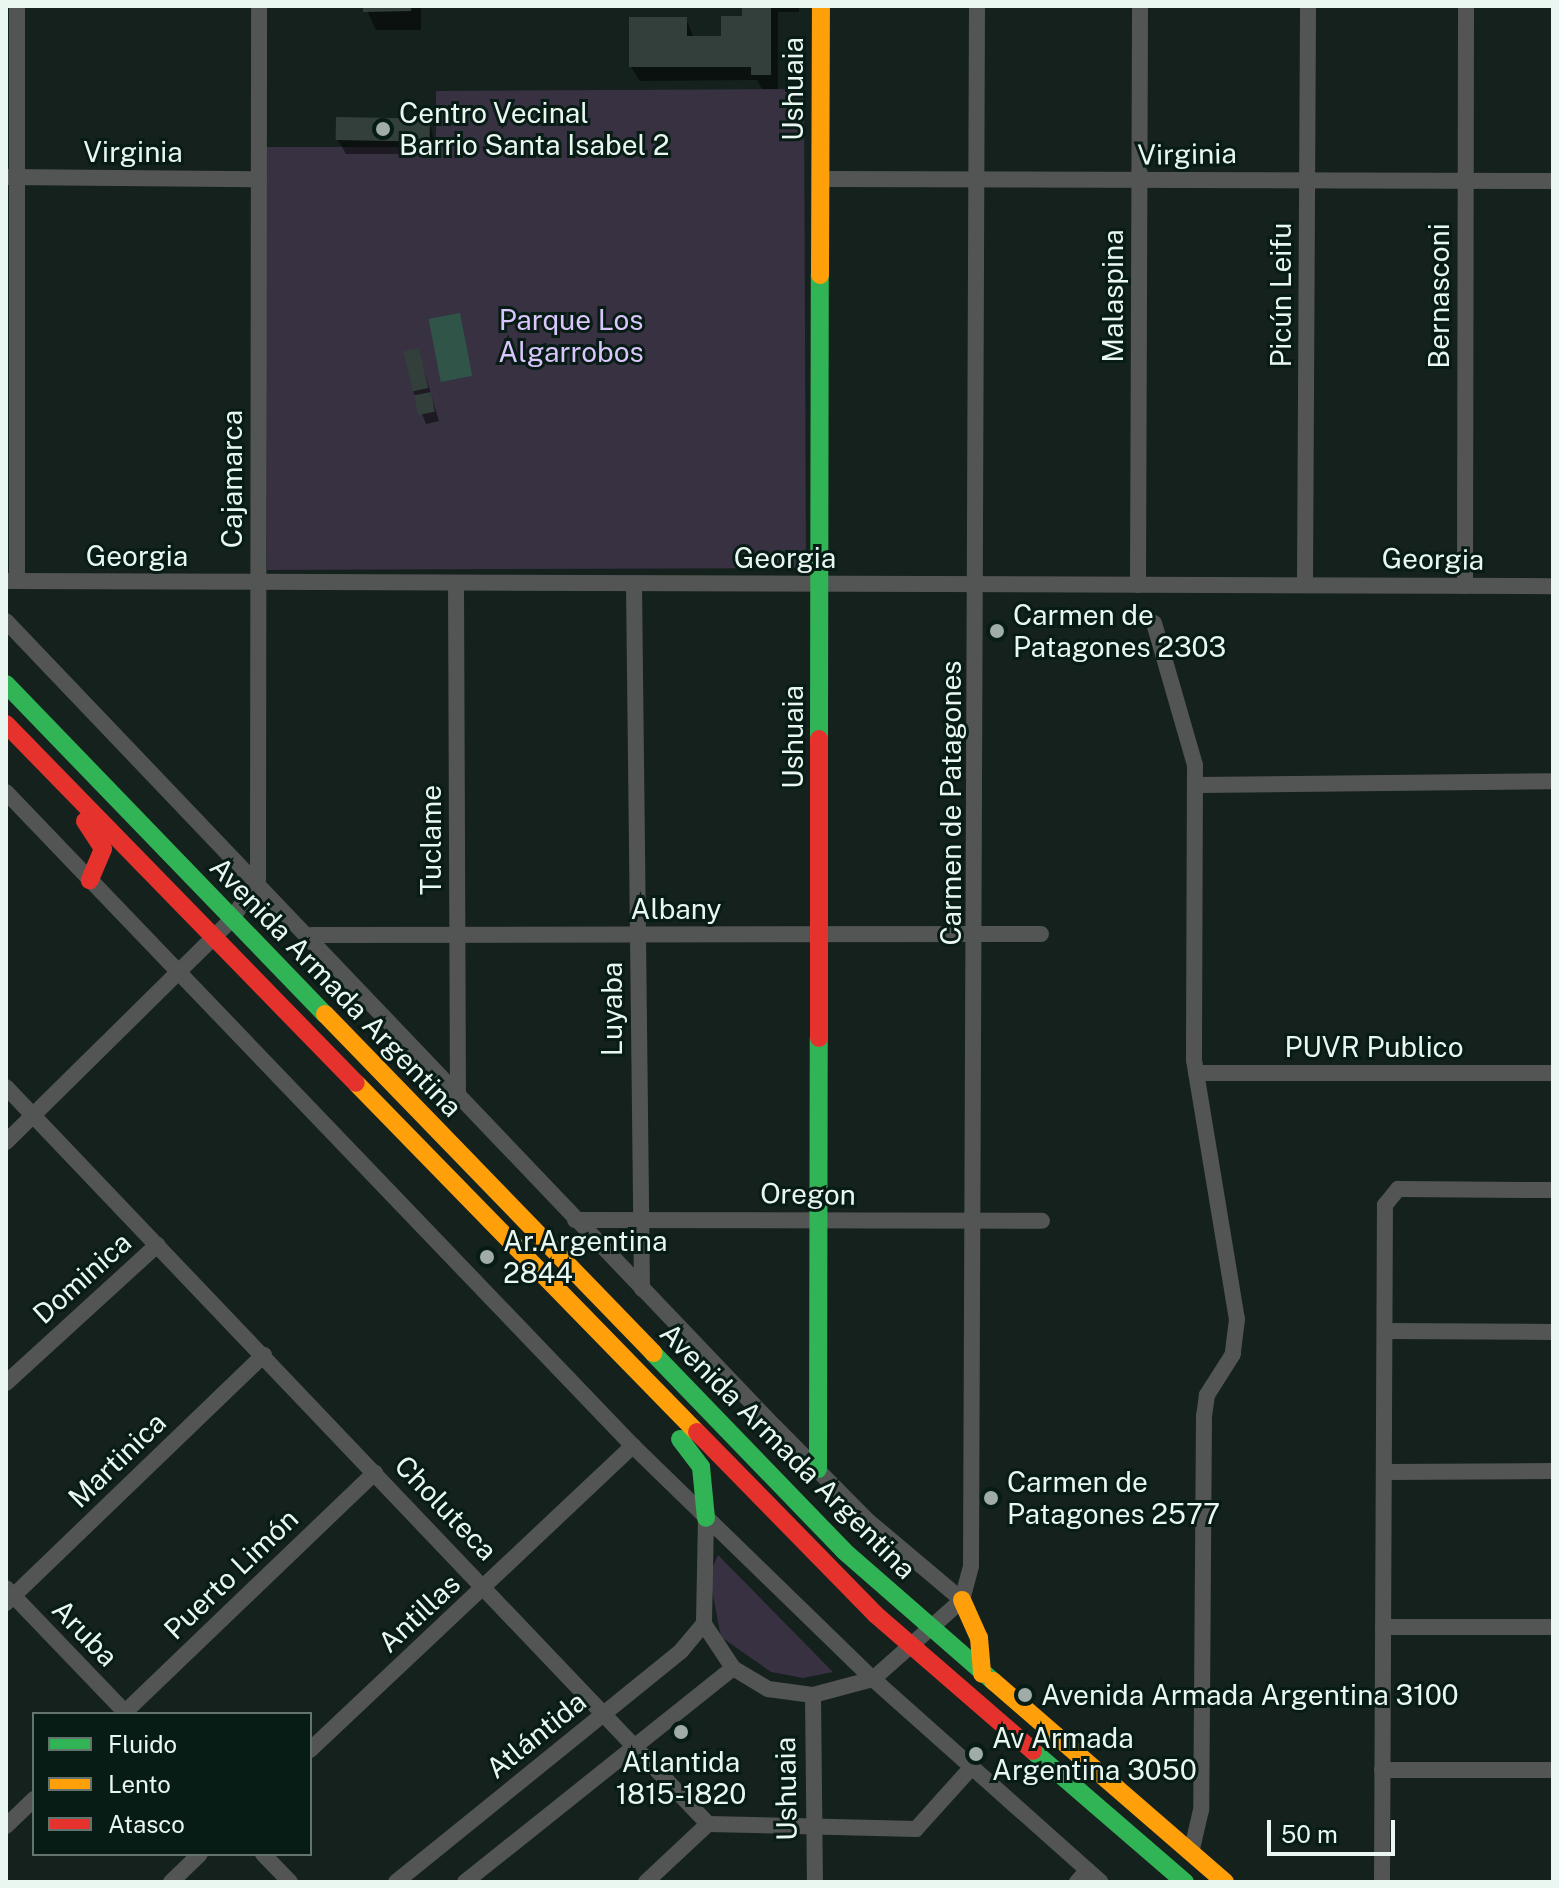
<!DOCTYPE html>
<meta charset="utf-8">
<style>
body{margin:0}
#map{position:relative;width:1559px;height:1888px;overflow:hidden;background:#15211d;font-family:"Public Sans",sans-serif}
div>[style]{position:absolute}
.green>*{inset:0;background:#373142}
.water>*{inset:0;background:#315448;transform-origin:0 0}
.shadow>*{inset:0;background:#0007}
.building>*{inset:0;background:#333f3b;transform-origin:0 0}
.street>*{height:16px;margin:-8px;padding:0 8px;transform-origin:8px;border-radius:8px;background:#535555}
.fast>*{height:18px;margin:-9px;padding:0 9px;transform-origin:9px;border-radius:9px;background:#30b455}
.slow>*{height:18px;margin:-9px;padding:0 9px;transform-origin:9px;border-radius:9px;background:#ff9f0a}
.jam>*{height:18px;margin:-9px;padding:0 9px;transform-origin:9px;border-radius:9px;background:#e5322d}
.dots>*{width:22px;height:22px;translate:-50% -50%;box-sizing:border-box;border:4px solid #071c15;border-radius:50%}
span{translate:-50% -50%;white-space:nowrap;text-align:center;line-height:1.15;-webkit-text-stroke:6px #071c15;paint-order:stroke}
.street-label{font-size:28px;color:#eaf7f1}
.poi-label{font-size:28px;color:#eaf7f1}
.left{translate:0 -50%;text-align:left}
.park-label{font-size:28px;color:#dac6fc}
.frame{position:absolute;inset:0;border:8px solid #eaf7f1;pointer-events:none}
.legend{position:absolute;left:32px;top:1712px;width:280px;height:144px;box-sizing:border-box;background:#071c15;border:2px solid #62746d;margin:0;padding:10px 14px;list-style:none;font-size:24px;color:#eaf7f1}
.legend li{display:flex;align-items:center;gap:16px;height:40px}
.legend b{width:40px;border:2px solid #62746d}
.scale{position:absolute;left:1267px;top:1820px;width:128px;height:36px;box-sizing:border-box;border:4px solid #eaf7f1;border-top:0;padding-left:10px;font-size:24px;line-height:28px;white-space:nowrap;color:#eaf7f1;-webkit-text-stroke:6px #071c15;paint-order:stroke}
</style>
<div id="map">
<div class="green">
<div style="clip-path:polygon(804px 89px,806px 568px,267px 570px,265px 147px,436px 147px,436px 91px)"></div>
<div style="clip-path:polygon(718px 1555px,833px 1672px,803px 1678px,771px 1672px,721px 1637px,709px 1575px)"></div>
</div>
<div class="water">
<div style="left:460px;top:313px;width:64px;height:32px;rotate:79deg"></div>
</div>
<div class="shadow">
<div style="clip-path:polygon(365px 6px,421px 6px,421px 30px,376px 30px)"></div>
<div style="clip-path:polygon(744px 6px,799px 6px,799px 12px,778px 12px,778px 89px,762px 89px,757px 80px,640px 81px,631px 67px,686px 19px,694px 38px,723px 38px,744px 18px)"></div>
<div style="clip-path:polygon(429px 120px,437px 154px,346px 154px,338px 140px)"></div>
<div style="clip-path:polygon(418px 350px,439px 421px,426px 424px,413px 391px)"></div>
</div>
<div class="building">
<div style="clip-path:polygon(363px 6px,411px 6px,411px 11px,363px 12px)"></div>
<div style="clip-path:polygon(742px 6px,771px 6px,771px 75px,751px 75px,751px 67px,629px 67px,629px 17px,687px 17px,687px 36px,721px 36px,721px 16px,742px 16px)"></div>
<div style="left:336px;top:117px;width:94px;height:23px;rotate:1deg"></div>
<div style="left:419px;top:348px;width:41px;height:16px;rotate:77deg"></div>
<div style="left:431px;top:392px;width:20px;height:17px;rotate:79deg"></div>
</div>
<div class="street">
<div style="left:17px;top:6px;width:575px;rotate:90deg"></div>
<div style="left:6px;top:177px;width:253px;rotate:0.5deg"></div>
<div style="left:821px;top:179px;width:732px;rotate:0.16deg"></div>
<div style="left:6px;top:581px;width:1547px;rotate:0.19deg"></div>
<div style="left:456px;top:583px;width:515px;rotate:89.78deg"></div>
<div style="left:634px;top:584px;width:705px;rotate:89.35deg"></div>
<div style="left:1305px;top:584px;width:578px;rotate:-89.7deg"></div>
<div style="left:1138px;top:585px;width:579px;rotate:-89.8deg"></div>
<div style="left:1465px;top:586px;width:580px;rotate:-89.9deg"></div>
<div style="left:6px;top:621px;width:1114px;rotate:46.35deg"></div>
<div style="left:775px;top:1427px;width:131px;rotate:45.3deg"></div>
<div style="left:867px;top:1520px;width:124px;rotate:40.1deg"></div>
<div style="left:1154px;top:623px;width:148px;rotate:73.9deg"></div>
<div style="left:1195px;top:765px;width:295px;rotate:90.2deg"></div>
<div style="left:1194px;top:1060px;width:263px;rotate:80.6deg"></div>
<div style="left:1237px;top:1319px;width:35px;rotate:97deg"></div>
<div style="left:1233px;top:1354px;width:49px;rotate:122.4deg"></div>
<div style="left:1207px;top:1395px;width:21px;rotate:98deg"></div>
<div style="left:1204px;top:1416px;width:394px;rotate:90.4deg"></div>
<div style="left:1201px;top:1810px;width:44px;rotate:103.1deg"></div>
<div style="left:1197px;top:785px;width:356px;rotate:-0.6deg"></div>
<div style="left:6px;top:792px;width:906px;rotate:46.21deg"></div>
<div style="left:633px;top:1446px;width:334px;rotate:44.2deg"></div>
<div style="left:873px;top:1679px;width:305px;rotate:41.7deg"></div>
<div style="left:312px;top:935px;width:729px;rotate:-0.08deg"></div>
<div style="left:1196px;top:1073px;width:357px"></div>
<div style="left:6px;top:1087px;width:1018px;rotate:46.39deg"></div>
<div style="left:708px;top:1824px;width:208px;rotate:1.4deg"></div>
<div style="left:916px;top:1829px;width:81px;rotate:-48deg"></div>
<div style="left:6px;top:1142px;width:317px;rotate:-44.6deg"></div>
<div style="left:232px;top:919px;width:48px;rotate:-57deg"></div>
<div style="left:258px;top:879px;width:873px;rotate:-89.93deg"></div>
<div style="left:575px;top:1220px;width:467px;rotate:0.1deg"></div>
<div style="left:1385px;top:1331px;width:168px;rotate:0.3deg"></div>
<div style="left:6px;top:1383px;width:205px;rotate:-42.4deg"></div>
<div style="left:1384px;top:1472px;width:169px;rotate:-0.3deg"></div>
<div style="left:706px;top:1518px;width:106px;rotate:91.1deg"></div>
<div style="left:704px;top:1624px;width:53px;rotate:56.6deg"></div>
<div style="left:733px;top:1668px;width:41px;rotate:31deg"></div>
<div style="left:768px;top:1689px;width:45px;rotate:7.6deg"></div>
<div style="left:813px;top:1695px;width:62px;rotate:-14.9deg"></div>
<div style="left:873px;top:1679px;width:119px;rotate:-41.6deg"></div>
<div style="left:6px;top:1588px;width:175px;rotate:46.2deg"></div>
<div style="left:962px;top:1600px;width:35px;rotate:-75deg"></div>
<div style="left:971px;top:1566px;width:1560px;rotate:-89.78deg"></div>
<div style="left:6px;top:1603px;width:358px;rotate:-43.9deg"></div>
<div style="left:1383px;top:1627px;width:170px"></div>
<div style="left:813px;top:1695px;width:187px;rotate:89.4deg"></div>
<div style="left:123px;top:1714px;width:349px;rotate:-43.8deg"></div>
<div style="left:310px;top:1750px;width:444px;rotate:-43.3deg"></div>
<div style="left:1382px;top:1770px;width:171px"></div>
<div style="left:6px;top:1826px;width:39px;rotate:-44deg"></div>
<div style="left:263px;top:1854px;width:39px;rotate:46deg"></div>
<div style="left:171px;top:1882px;width:40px;rotate:-44deg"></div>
<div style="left:396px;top:1882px;width:367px;rotate:-39deg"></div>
<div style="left:681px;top:1651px;width:35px;rotate:-50deg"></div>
<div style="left:465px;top:1882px;width:343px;rotate:-38.6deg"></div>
<div style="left:646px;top:1882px;width:85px;rotate:-43.1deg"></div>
<div style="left:1077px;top:1882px;width:16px;rotate:-47deg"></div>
<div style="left:1382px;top:1882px;width:677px;rotate:-89.75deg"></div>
<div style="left:1385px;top:1205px;width:21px;rotate:-51deg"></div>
<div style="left:1398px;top:1189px;width:155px;rotate:0.4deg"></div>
</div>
<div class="fast">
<div style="left:6px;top:684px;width:459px;rotate:46deg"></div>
<div style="left:819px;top:739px;width:464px;rotate:-89.9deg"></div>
<div style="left:653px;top:1353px;width:275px;rotate:46deg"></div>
<div style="left:844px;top:1551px;width:198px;rotate:41.1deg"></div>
<div style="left:680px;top:1439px;width:35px;rotate:53deg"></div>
<div style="left:701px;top:1467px;width:51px;rotate:84.4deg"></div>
<div style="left:818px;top:1469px;width:431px;rotate:-89.9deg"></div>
<div style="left:1033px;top:1751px;width:201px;rotate:40.8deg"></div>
</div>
<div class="slow">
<div style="left:820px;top:275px;width:269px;rotate:-89.8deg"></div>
<div style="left:325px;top:1014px;width:472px;rotate:45.9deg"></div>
<div style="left:356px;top:1083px;width:488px;rotate:45.7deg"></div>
<div style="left:962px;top:1600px;width:42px;rotate:65.9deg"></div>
<div style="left:979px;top:1638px;width:36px;rotate:85deg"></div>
<div style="left:993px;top:1681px;width:307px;rotate:40.9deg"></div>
</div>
<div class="jam">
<div style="left:6px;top:724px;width:501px;rotate:45.73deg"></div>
<div style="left:85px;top:821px;width:33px;rotate:57deg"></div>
<div style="left:103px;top:849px;width:34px;rotate:113deg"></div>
<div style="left:819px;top:1038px;width:299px;rotate:-90deg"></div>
<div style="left:697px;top:1432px;width:255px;rotate:45.6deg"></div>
<div style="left:875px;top:1614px;width:209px;rotate:40.9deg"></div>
</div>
<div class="dots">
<div style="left:383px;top:129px;background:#9faca7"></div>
<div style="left:997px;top:631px;background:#9faca7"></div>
<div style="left:487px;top:1257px;background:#9faca7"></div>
<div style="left:991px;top:1498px;background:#9faca7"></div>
<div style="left:1025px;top:1695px;background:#9faca7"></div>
<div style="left:681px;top:1732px;background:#9faca7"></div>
<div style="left:976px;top:1754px;background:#9faca7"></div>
</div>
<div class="street-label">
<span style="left:793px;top:89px;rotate:-90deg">Ushuaia</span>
<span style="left:133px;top:152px">Virginia</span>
<span style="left:1187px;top:154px;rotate:-1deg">Virginia</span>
<span style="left:1281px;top:295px;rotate:-90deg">Picún Leifu</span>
<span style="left:1113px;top:296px;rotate:-90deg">Malaspina</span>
<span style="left:1439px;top:296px;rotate:-90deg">Bernasconi</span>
<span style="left:232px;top:479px;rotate:-90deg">Cajamarca</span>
<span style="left:137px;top:556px">Georgia</span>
<span style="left:785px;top:558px">Georgia</span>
<span style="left:1433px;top:559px;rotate:1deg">Georgia</span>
<span style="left:793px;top:737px;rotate:-90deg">Ushuaia</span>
<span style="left:951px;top:803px;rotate:-90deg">Carmen de Patagones</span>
<span style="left:431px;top:840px;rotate:-90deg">Tuclame</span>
<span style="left:676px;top:909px">Albany</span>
<span style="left:336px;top:987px;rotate:46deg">Avenida Armada Argentina</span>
<span style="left:612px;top:1009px;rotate:-90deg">Luyaba</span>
<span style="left:1374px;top:1047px">PUVR Publico</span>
<span style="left:808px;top:1194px;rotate:1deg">Oregon</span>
<span style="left:82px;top:1278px;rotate:-42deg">Dominica</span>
<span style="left:788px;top:1451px;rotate:45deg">Avenida Armada Argentina</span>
<span style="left:117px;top:1460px;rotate:-44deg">Martinica</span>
<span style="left:446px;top:1508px;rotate:46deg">Choluteca</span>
<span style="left:231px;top:1574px;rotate:-44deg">Puerto Limón</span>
<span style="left:419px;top:1613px;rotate:-43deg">Antillas</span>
<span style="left:85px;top:1633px;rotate:46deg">Aruba</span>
<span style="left:536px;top:1735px;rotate:-39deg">Atlántida</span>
<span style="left:786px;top:1789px;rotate:-91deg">Ushuaia</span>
</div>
<div class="poi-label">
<span class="left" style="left:399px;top:129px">Centro Vecinal<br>Barrio Santa Isabel 2</span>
<span class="left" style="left:1013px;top:631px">Carmen de<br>Patagones 2303</span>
<span class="left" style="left:503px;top:1257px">Ar.Argentina<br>2844</span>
<span class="left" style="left:1007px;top:1498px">Carmen de<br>Patagones 2577</span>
<span class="left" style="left:1041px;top:1695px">Avenida Armada Argentina 3100</span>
<span class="left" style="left:992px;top:1754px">Av Armada<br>Argentina 3050</span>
<span style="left:681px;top:1778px">Atlantida<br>1815-1820</span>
</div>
<div class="park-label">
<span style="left:571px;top:336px">Parque Los<br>Algarrobos</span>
</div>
<div class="frame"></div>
<ul class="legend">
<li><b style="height:10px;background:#30b455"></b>Fluido</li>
<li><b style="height:10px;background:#ff9f0a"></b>Lento</li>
<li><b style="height:10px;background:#e5322d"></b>Atasco</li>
</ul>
<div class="scale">50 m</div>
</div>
